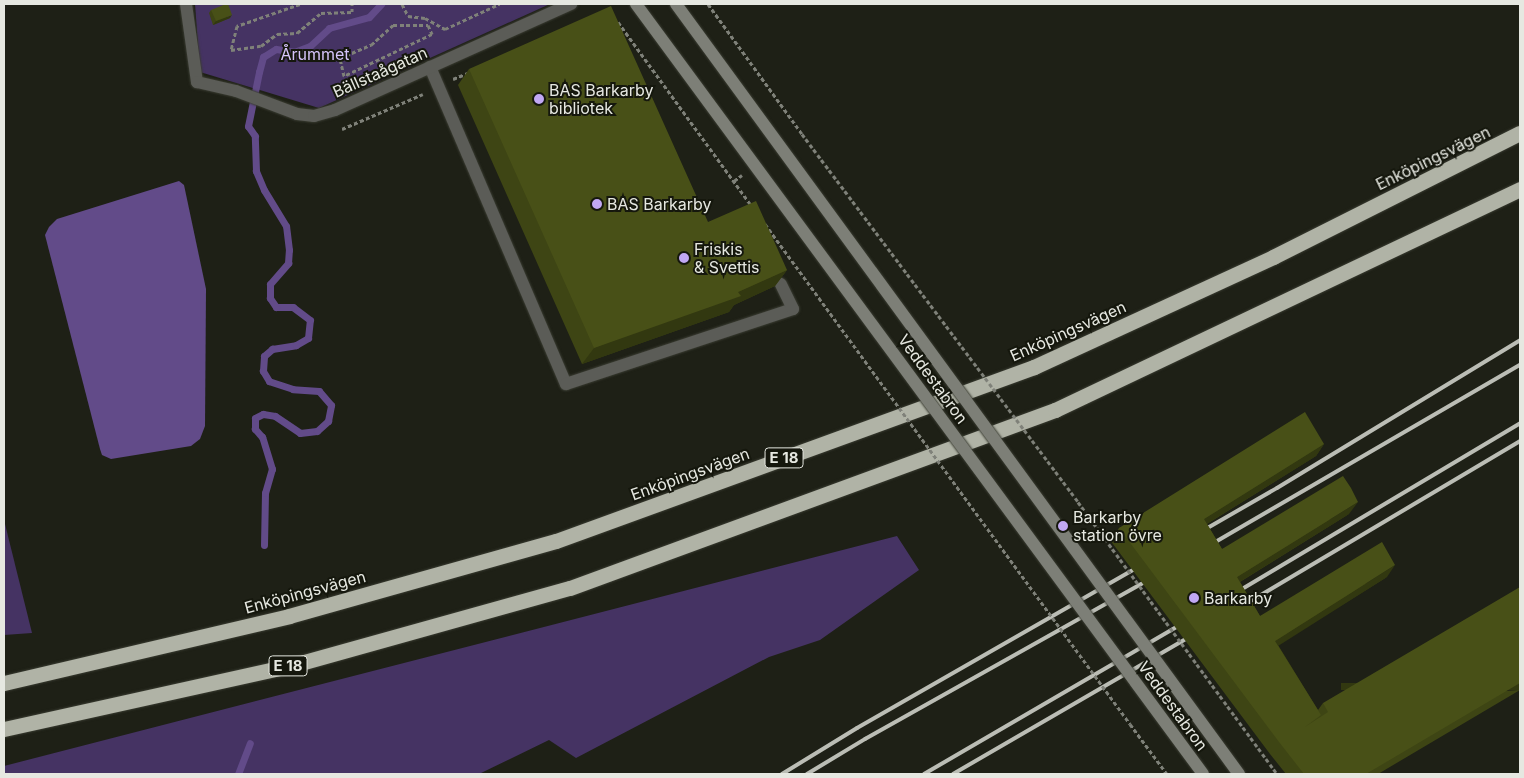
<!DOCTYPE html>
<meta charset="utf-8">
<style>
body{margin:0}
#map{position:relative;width:1524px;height:778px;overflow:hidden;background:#1e2016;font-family:Inter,sans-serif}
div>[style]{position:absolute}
.green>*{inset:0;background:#453363}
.water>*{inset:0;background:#624b89}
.stream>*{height:7px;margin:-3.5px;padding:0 3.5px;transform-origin:3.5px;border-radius:3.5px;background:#624b89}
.path>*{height:3px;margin-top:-1.5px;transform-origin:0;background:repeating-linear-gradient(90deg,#7f8179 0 4px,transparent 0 6.5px)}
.roads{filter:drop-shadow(0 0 1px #3a3c32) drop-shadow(0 0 1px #3a3c32)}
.lane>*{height:12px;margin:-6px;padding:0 6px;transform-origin:6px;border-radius:6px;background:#5b5c57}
.street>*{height:12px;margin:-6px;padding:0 6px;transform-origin:6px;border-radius:6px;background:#5b5c57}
.highway>*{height:15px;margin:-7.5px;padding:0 7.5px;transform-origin:7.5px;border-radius:7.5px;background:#b0b3a6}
.rail>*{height:4px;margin:-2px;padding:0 2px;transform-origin:2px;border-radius:2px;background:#bbbdb5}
.path-bridge>*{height:3px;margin-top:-1.5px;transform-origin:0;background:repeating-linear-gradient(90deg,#7f8179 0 4px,transparent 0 6.5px)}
.bridges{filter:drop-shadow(0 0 1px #3a3c32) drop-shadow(0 0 1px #3a3c32)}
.secondary-bridge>*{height:12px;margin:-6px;padding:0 6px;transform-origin:6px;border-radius:6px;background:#7d7f77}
.wall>*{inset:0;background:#3e4514}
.shaded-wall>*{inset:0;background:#323810;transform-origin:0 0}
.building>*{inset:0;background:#485017}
.dots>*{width:14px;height:14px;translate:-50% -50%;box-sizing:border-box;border:2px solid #15170d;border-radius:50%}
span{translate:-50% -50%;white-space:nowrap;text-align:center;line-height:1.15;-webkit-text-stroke:4px #15170d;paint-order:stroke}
.shield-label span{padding:1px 4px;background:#15170d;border:1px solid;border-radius:4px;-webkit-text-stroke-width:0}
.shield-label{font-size:15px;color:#e6e8e1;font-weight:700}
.park-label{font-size:16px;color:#d5c4fa}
.street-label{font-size:16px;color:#e6e8e1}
.poi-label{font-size:16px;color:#e6e8e1}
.left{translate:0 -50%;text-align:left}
.frame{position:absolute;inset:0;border:5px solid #e6e8e1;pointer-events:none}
</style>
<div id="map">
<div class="green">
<div style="clip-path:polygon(195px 4px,550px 4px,319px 108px,200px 72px)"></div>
<div style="clip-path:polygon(4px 520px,32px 633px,4px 635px)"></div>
<div style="clip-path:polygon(897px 536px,919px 570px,820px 640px,769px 657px,576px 758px,549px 740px,479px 774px,4px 774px,4px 766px)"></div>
</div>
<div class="water">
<div style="clip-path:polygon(179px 181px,184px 185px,206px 289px,205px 426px,200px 439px,191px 446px,111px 459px,102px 455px,100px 449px,45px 235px,49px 227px,57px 219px)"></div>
</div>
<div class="stream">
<div style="left:264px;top:545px;width:52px;rotate:-88.9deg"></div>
<div style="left:265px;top:493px;width:25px;rotate:-74deg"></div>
<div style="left:272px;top:469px;width:34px;rotate:-107deg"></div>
<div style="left:262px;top:437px;width:11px;rotate:-131deg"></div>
<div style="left:255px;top:429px;width:11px;rotate:-90deg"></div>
<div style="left:255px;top:418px;width:9px;rotate:-27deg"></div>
<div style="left:263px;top:414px;width:12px;rotate:9deg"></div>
<div style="left:275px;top:416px;width:30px;rotate:34deg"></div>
<div style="left:300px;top:433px;width:17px;rotate:-7deg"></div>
<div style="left:317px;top:431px;width:15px;rotate:-42deg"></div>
<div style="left:328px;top:421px;width:16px;rotate:-79deg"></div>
<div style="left:331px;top:405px;width:18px;rotate:-131deg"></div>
<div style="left:319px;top:391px;width:26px;rotate:-176deg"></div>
<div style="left:293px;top:389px;width:25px;rotate:-162deg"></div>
<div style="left:269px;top:381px;width:12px;rotate:-121deg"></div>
<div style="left:263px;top:371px;width:15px;rotate:-86deg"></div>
<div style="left:264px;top:356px;width:11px;rotate:-41deg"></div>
<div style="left:272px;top:349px;width:24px;rotate:-9deg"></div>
<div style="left:296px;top:345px;width:14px;rotate:-30deg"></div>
<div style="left:308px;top:338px;width:18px;rotate:-84deg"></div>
<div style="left:310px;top:320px;width:21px;rotate:-143deg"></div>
<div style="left:293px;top:307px;width:17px;rotate:180deg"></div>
<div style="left:276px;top:307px;width:11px;rotate:-124deg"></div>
<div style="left:270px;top:298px;width:14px;rotate:-90deg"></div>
<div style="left:270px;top:284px;width:28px;rotate:-49deg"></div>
<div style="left:288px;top:263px;width:13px;rotate:-86deg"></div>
<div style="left:289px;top:250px;width:24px;rotate:-97deg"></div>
<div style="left:286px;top:226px;width:42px;rotate:-121.4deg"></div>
<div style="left:264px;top:190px;width:21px;rotate:-113deg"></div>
<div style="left:256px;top:171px;width:35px;rotate:-92deg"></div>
<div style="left:255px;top:136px;width:12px;rotate:-125deg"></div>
<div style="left:248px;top:126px;width:55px;rotate:-78.5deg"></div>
<div style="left:259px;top:72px;width:16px;rotate:-75deg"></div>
<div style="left:263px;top:57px;width:15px;rotate:-32deg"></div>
<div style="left:276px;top:49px;width:18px;rotate:9deg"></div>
<div style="left:294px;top:52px;width:17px;rotate:-21deg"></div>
<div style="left:310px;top:46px;width:26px;rotate:-43deg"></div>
<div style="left:329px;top:28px;width:41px;rotate:-15.4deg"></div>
<div style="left:369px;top:17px;width:18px;rotate:-47deg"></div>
<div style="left:238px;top:774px;width:33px;rotate:-69deg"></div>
</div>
<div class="path">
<div style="left:300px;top:4px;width:67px;rotate:160.8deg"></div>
<div style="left:237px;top:26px;width:25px;rotate:104deg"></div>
<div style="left:231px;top:50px;width:30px;rotate:-8deg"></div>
<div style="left:261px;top:46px;width:20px;rotate:-37deg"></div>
<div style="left:277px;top:34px;width:20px;rotate:-3deg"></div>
<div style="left:297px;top:33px;width:31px;rotate:-40deg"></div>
<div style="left:321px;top:13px;width:31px;rotate:-2deg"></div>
<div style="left:352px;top:12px;width:8px;rotate:-90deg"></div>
<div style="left:402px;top:4px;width:13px;rotate:63deg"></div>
<div style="left:408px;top:16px;width:17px;rotate:7deg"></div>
<div style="left:425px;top:18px;width:23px;rotate:29deg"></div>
<div style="left:445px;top:29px;width:60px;rotate:-24.8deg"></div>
<div style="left:393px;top:25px;width:35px"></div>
<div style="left:428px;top:25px;width:10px;rotate:66deg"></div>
<div style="left:432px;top:34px;width:98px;rotate:154.5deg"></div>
<div style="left:344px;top:76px;width:18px;rotate:-103deg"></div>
<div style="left:340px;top:58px;width:34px;rotate:-23deg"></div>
<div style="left:371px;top:45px;width:30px;rotate:-42deg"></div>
<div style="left:453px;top:79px;width:16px;rotate:-22deg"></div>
<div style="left:342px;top:129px;width:88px;rotate:-23.4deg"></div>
<div style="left:734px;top:181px;width:10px;rotate:-37deg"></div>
<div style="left:1130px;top:724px;width:62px;rotate:53.5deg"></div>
</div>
<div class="roads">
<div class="lane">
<div style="left:430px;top:67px;width:345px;rotate:66.8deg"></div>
<div style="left:566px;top:384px;width:239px;rotate:-18.3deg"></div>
<div style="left:793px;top:309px;width:28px;rotate:-116deg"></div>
</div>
<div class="street">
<div style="left:186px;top:4px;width:79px;rotate:82deg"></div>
<div style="left:197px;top:82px;width:40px;rotate:13deg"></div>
<div style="left:236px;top:91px;width:65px;rotate:20.7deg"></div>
<div style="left:297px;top:114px;width:17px;rotate:7deg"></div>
<div style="left:314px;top:116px;width:22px;rotate:-16deg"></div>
<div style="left:335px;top:110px;width:259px;rotate:-24.2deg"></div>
</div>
<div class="highway">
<div style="left:4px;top:683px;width:293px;rotate:-13.2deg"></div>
<div style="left:289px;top:616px;width:277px;rotate:-15.7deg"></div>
<div style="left:556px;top:541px;width:509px;rotate:-20deg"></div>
<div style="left:1034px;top:367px;width:263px;rotate:-24.7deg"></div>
<div style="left:1273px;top:257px;width:276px;rotate:-26.7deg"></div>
<div style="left:4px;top:729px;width:300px;rotate:-12.5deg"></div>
<div style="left:297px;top:664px;width:283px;rotate:-15.6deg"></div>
<div style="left:570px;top:588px;width:517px;rotate:-20.15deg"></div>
<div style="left:1055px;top:410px;width:515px;rotate:-25.42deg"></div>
</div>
</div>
<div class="rail">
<div style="left:1197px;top:534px;width:92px;rotate:-29.9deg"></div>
<div style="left:1277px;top:488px;width:285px;rotate:-31.3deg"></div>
<div style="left:1205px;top:548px;width:364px;rotate:-30.2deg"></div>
<div style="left:1232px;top:595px;width:335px;rotate:-30.8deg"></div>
<div style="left:1239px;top:608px;width:327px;rotate:-30.7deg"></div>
<div style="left:782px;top:774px;width:88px;rotate:-31.5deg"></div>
<div style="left:857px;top:728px;width:332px;rotate:-29.8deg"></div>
<div style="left:807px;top:774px;width:68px;rotate:-31.1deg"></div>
<div style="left:865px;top:739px;width:333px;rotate:-29.3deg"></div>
<div style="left:924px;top:774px;width:304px;rotate:-30.2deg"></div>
<div style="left:953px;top:774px;width:283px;rotate:-30.1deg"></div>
</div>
<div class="path-bridge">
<div style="left:708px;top:4px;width:160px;rotate:54.1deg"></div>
<div style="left:802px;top:134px;width:460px;rotate:53.1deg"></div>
<div style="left:1078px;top:502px;width:337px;rotate:53.8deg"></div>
<div style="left:618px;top:22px;width:226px;rotate:54deg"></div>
<div style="left:765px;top:224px;width:619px;rotate:53.87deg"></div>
</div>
<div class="bridges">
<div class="secondary-bridge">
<div style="left:636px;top:4px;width:956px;rotate:53.63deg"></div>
<div style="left:676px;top:4px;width:954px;rotate:53.83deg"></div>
</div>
</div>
<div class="wall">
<div style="clip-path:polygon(211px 10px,230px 18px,213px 25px,209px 13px)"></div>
<div style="clip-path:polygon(469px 69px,708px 222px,787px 270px,775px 286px,734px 305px,729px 312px,582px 364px,458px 85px)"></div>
<div style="clip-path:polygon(1324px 444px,1316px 456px,1207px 524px,1222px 549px,1349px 514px,1240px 582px,1260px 616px,1387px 577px,1278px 645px,1318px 710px,1323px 703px,1520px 690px,1378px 774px,1286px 774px,1270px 754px,1110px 540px,1119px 528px)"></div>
</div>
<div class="shaded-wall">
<div style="clip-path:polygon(232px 15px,230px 18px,213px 25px,216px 21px)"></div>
<div style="clip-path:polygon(787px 270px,775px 286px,734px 305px,729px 312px,582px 364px,594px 348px,738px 292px)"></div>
<div style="clip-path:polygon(1324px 444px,1316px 456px,1195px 531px,1204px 519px)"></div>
<div style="clip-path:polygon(1358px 502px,1349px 514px,1228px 589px,1237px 577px)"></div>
<div style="clip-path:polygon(1395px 565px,1387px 577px,1267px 653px,1275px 641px)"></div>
<div style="left:1520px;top:683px;width:7px;height:179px;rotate:90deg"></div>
</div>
<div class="building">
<div style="clip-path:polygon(226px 4px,228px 4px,232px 15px,216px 21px,211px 10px)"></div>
<div style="clip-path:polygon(611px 6px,708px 222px,756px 201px,787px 270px,738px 292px,741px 296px,594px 348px,469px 69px)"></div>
<div style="clip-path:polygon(1305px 412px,1324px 444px,1204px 519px,1222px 549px,1343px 476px,1351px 488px,1358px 502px,1237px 577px,1260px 616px,1382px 542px,1395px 565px,1275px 641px,1321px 715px,1305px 727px,1328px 712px,1323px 703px,1520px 587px,1520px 683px,1366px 774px,1304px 774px,1279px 742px,1119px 528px)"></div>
</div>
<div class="dots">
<div style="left:539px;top:99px;background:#c1a8f3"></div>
<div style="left:597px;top:204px;background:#c1a8f3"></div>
<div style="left:684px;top:258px;background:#c1a8f3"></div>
<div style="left:1063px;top:526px;background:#c1a8f3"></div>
<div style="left:1194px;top:598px;background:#c1a8f3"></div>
</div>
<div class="shield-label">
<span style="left:784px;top:458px">E 18</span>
<span style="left:288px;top:666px">E 18</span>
</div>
<div class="park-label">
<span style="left:315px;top:54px">Årummet</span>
</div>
<div class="street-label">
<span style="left:380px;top:72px;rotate:-24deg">Bällstaågatan</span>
<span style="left:1433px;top:158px;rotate:-26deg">Enköpingsvägen</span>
<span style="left:1068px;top:331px;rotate:-24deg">Enköpingsvägen</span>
<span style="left:933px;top:379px;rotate:54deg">Veddestabron</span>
<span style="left:690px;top:474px;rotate:-20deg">Enköpingsvägen</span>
<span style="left:305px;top:592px;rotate:-15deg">Enköpingsvägen</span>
<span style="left:1173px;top:706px;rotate:54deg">Veddestabron</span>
</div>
<div class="poi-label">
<span class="left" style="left:549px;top:99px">BAS Barkarby<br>bibliotek</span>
<span class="left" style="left:607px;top:204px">BAS Barkarby</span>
<span class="left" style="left:694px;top:258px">Friskis<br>&amp; Svettis</span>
<span class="left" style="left:1073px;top:526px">Barkarby<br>station övre</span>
<span class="left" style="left:1204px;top:598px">Barkarby</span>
</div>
<div class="frame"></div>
</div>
